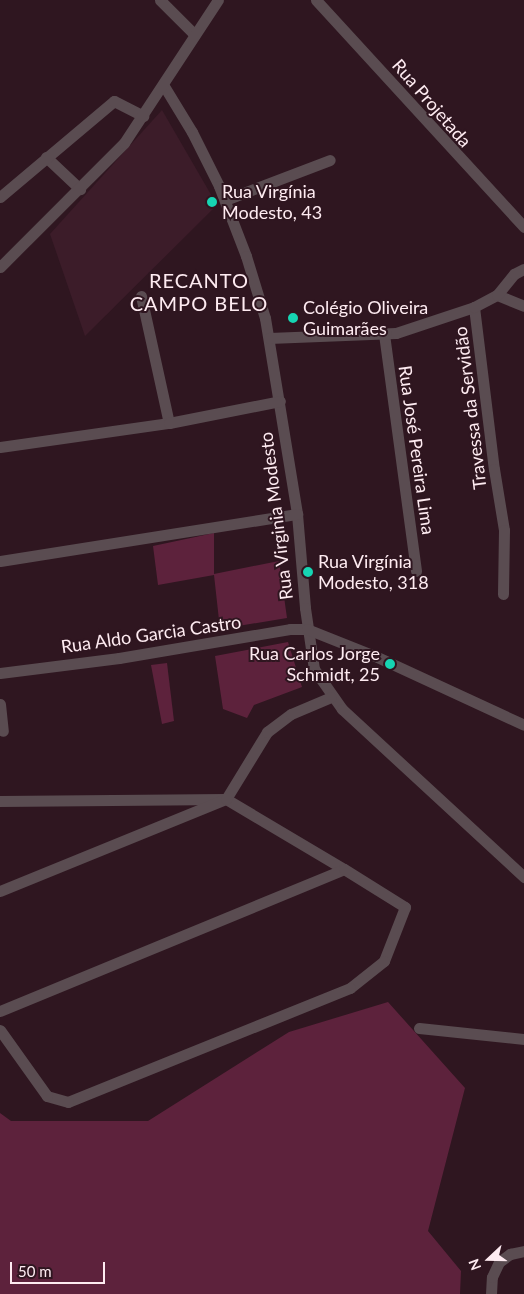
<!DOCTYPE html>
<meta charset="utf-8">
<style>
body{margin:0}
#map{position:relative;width:524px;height:1294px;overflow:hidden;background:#2f1620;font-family:Lato,sans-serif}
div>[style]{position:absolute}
.built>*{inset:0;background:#3c1c29}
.green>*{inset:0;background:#5d223c}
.street>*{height:11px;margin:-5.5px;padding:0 5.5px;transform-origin:5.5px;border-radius:5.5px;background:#5a4c51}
.dots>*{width:14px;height:14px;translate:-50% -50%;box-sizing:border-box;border:2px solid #2f1620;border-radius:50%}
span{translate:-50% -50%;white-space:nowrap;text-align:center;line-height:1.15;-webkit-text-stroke:4px #2f1620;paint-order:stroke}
.street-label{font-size:18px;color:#feebf1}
.poi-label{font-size:18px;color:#feebf1}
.left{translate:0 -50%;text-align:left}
.right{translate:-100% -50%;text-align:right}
.quarter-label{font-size:20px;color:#feebf1;letter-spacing:1px}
.north{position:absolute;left:464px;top:1234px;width:50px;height:50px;-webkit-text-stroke:4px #2f1620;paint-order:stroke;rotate:249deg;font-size:14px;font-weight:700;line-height:20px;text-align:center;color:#feebf1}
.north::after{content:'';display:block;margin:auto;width:18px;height:22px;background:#feebf1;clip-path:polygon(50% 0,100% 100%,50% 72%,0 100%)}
.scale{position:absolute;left:10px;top:1262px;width:95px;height:22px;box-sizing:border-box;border:2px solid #feebf1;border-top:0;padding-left:6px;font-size:15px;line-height:18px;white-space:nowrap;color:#feebf1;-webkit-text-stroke:4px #2f1620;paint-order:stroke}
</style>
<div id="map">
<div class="built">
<div style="clip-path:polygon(162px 110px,217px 205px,85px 336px,50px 234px)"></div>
</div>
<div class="green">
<div style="clip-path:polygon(214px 533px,214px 574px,279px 561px,287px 618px,220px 629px,214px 575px,158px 585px,153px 546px)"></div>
<div style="clip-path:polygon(288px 642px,302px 687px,254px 705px,247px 718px,223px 709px,215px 656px)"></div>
<div style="clip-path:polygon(167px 663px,174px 721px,162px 724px,151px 665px)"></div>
<div style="clip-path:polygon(388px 1002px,465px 1088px,428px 1231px,461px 1271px,460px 1294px,0 1294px,0 1113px,11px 1121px,148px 1121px,289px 1032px)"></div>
</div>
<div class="street">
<div style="left:160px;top:0;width:49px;rotate:45deg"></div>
<div style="left:316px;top:0;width:308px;rotate:47.5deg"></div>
<div style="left:164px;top:86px;width:54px;rotate:58.7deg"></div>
<div style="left:192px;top:132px;width:60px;rotate:63.4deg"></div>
<div style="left:219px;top:186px;width:75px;rotate:68.9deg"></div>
<div style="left:246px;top:256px;width:65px;rotate:73deg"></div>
<div style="left:265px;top:318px;width:199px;rotate:80.7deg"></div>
<div style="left:297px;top:514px;width:94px;rotate:85.1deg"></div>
<div style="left:305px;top:608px;width:62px;rotate:81.6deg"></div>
<div style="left:314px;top:669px;width:49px;rotate:55deg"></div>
<div style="left:342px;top:709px;width:248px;rotate:42.7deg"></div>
<div style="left:46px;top:157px;width:47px;rotate:43.3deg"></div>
<div style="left:0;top:197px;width:149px;rotate:-40.1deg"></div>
<div style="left:114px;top:101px;width:33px;rotate:27deg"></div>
<div style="left:225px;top:200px;width:112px;rotate:-20.9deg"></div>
<div style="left:0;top:267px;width:175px;rotate:-45deg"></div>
<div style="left:124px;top:143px;width:171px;rotate:-56.7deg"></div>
<div style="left:497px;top:295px;width:29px;rotate:22deg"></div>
<div style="left:141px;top:296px;width:130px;rotate:77.6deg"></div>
<div style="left:474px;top:307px;width:163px;rotate:83deg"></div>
<div style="left:494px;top:469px;width:62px;rotate:80.7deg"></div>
<div style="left:504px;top:530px;width:64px;rotate:90.9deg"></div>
<div style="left:384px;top:334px;width:239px;rotate:82.3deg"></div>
<div style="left:269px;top:338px;width:127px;rotate:-2.3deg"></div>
<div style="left:396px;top:333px;width:82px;rotate:-18.4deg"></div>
<div style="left:474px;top:307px;width:26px;rotate:-28deg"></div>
<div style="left:497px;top:295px;width:27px;rotate:-51deg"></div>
<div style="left:514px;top:274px;width:11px;rotate:-27deg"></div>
<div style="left:0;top:447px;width:171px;rotate:-8.1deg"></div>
<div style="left:169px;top:423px;width:113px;rotate:-11.2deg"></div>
<div style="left:0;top:561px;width:301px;rotate:-9deg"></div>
<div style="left:0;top:673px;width:120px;rotate:-7.2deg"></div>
<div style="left:119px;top:658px;width:173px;rotate:-9.6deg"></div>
<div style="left:290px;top:629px;width:17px"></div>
<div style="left:307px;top:629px;width:73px;rotate:21.7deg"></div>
<div style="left:375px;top:656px;width:164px;rotate:24.8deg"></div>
<div style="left:0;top:704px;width:27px;rotate:84deg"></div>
<div style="left:0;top:801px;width:226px;rotate:-0.5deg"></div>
<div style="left:226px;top:799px;width:137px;rotate:30.7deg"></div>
<div style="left:0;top:891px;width:244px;rotate:-22.2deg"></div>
<div style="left:226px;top:799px;width:79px;rotate:-58.5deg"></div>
<div style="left:267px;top:732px;width:30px;rotate:-37deg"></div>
<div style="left:291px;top:714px;width:43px;rotate:-23deg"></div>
<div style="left:0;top:1011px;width:372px;rotate:-22.4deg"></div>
<div style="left:344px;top:869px;width:72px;rotate:31.9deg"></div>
<div style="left:405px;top:907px;width:58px;rotate:111.3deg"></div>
<div style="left:384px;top:961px;width:43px;rotate:141.5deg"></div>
<div style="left:350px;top:988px;width:304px;rotate:158deg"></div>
<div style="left:68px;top:1102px;width:22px;rotate:-164deg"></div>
<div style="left:47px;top:1096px;width:81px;rotate:-125.5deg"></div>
<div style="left:419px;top:1028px;width:106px;rotate:6deg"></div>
<div style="left:491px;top:1294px;width:17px;rotate:-87deg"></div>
<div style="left:492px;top:1277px;width:17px;rotate:-65deg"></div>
<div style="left:499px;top:1262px;width:14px;rotate:-36deg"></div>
<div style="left:510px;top:1254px;width:14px;rotate:-12deg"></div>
</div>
<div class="dots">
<div style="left:212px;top:202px;background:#16d5b3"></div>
<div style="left:293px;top:318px;background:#16d5b3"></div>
<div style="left:308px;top:572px;background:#16d5b3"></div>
<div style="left:390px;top:664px;background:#16d5b3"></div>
</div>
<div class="street-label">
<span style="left:432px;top:103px;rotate:49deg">Rua Projetada</span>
<span style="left:470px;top:408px;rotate:-97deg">Travessa da Servidão</span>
<span style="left:417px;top:450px;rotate:82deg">Rua José Pereira Lima</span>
<span style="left:276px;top:516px;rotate:-97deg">Rua Virginia Modesto</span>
<span style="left:151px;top:634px;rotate:-8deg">Rua Aldo Garcia Castro</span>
</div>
<div class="poi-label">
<span class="left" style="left:222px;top:202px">Rua Virgínia<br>Modesto, 43</span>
<span class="left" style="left:303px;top:318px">Colégio Oliveira<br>Guimarães</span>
<span class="left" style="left:318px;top:572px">Rua Virgínia<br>Modesto, 318</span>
<span class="right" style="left:380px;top:664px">Rua Carlos Jorge<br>Schmidt, 25</span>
</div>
<div class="quarter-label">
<span style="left:199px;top:292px">RECANTO<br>CAMPO BELO</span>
</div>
<div class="north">N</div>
<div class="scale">50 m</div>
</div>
